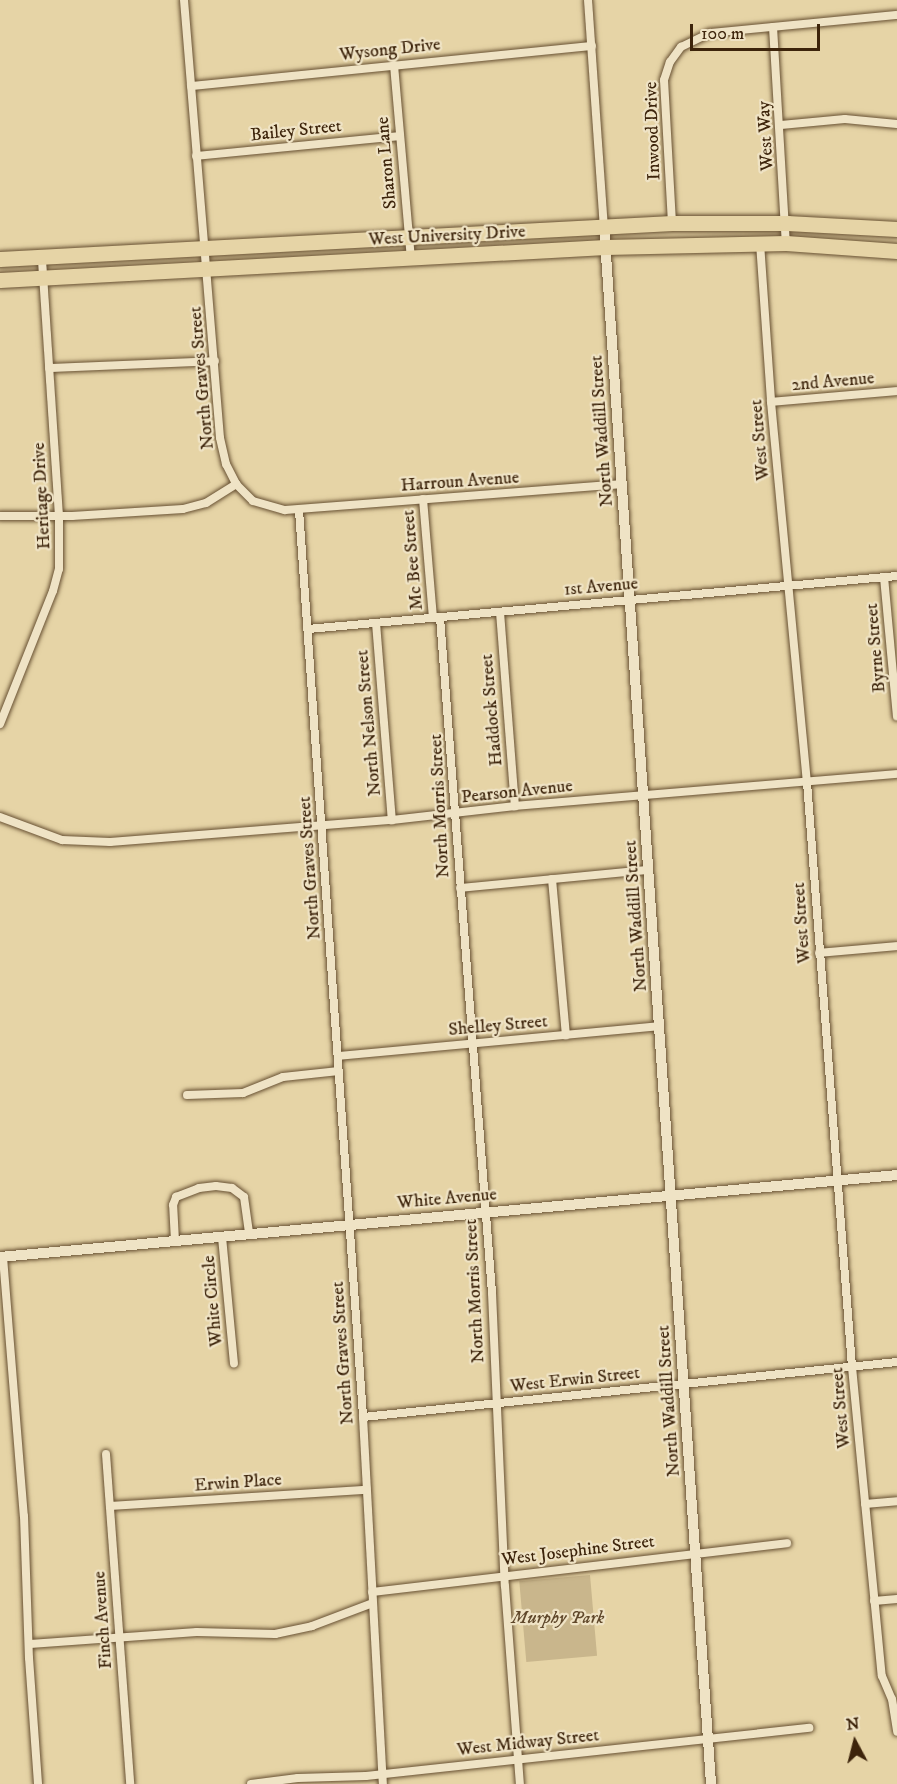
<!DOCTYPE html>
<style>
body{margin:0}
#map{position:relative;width:897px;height:1784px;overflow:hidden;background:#e6d4a6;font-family:"IM FELL DW Pica",serif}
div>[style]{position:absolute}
.green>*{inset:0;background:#c9b68c;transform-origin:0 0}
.roads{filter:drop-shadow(0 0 2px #675032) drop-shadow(0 0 2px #675032)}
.street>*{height:8px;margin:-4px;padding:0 4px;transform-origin:4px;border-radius:4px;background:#efe3c5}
.secondary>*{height:10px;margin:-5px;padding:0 5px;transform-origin:5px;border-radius:5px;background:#efe3c5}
.highway>*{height:15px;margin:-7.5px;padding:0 7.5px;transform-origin:7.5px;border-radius:7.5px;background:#e6d4a6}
span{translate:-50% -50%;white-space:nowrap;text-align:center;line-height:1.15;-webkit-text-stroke:4.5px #efe3c5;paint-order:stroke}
.street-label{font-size:18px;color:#3d240b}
.park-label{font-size:18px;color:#60482b;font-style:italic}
.north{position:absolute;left:825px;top:1712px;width:60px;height:60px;-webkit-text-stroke:4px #efe3c5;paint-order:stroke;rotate:353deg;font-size:16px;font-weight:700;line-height:24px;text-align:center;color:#3d240b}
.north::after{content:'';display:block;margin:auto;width:21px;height:27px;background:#3d240b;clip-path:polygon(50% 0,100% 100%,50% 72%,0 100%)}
.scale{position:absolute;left:690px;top:24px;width:130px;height:27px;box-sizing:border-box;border:3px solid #3d240b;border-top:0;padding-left:8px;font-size:18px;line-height:21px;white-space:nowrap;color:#3d240b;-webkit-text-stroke:4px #efe3c5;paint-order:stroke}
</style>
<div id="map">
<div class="green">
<div style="left:590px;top:1575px;width:81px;height:71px;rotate:85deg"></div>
</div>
<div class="roads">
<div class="street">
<div style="left:184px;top:0;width:439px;rotate:85.3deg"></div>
<div style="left:220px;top:438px;width:27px;rotate:77deg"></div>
<div style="left:226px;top:464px;width:22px;rotate:63deg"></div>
<div style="left:236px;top:484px;width:24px;rotate:45deg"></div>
<div style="left:253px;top:501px;width:33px;rotate:16deg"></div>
<div style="left:285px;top:510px;width:339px;rotate:-4.4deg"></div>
<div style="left:588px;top:0;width:227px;rotate:86deg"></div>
<div style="left:773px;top:27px;width:216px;rotate:86.6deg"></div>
<div style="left:394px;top:65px;width:194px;rotate:85deg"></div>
<div style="left:191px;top:86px;width:403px;rotate:-5.7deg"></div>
<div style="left:781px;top:125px;width:64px;rotate:-5.4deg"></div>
<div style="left:845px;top:119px;width:52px;rotate:5.5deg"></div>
<div style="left:196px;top:156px;width:204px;rotate:-5.6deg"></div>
<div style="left:672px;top:223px;width:143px;rotate:-93.2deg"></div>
<div style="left:664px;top:80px;width:19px;rotate:-72deg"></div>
<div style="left:670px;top:62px;width:19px;rotate:-54deg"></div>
<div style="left:681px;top:47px;width:32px;rotate:-26deg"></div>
<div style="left:710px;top:33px;width:188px;rotate:-5.5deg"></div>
<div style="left:760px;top:243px;width:159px;rotate:86deg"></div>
<div style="left:771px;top:402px;width:382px;rotate:84.6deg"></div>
<div style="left:807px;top:782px;width:587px;rotate:85.6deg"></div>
<div style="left:852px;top:1367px;width:310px;rotate:84.5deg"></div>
<div style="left:882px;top:1676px;width:25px;rotate:67deg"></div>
<div style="left:892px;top:1699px;width:33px;rotate:81deg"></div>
<div style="left:49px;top:368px;width:166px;rotate:-2.4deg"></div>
<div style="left:771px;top:402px;width:126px;rotate:-5deg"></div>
<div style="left:423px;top:499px;width:119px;rotate:85.2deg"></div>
<div style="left:299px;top:510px;width:909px;rotate:85.96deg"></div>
<div style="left:363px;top:1417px;width:368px;rotate:86.9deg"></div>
<div style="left:0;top:516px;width:72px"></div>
<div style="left:72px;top:516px;width:111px;rotate:-3.6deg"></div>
<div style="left:183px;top:509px;width:24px;rotate:-15deg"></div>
<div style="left:206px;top:503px;width:36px;rotate:-32deg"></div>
<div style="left:884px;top:577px;width:140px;rotate:84.7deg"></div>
<div style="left:500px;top:612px;width:195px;rotate:85.6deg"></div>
<div style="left:440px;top:617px;width:678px;rotate:85.6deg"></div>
<div style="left:492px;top:1293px;width:293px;rotate:87.5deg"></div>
<div style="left:505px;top:1586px;width:199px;rotate:85.7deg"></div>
<div style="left:376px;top:623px;width:198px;rotate:85.4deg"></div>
<div style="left:308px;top:629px;width:591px;rotate:-5.14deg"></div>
<div style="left:0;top:724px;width:143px;rotate:-68.3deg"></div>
<div style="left:53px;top:591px;width:23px;rotate:-75deg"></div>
<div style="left:59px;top:569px;width:53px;rotate:-90deg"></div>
<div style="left:59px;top:516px;width:260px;rotate:-93.8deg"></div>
<div style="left:0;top:817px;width:66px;rotate:20.4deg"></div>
<div style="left:62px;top:840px;width:48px;rotate:2.4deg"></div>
<div style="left:110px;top:842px;width:283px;rotate:-4.5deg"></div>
<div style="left:392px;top:820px;width:124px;rotate:-6.5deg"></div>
<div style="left:515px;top:806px;width:383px;rotate:-4.8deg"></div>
<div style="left:552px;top:879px;width:157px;rotate:84.9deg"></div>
<div style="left:460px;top:888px;width:189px;rotate:-5.5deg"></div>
<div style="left:819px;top:953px;width:78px;rotate:-5.1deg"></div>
<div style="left:338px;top:1056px;width:323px;rotate:-5.3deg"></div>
<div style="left:187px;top:1095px;width:56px;rotate:-2deg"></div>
<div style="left:243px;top:1093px;width:43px;rotate:-21.8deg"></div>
<div style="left:283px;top:1077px;width:56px;rotate:-6.1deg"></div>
<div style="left:222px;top:1237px;width:127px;rotate:84.6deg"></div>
<div style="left:175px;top:1241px;width:36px;rotate:-93deg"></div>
<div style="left:173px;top:1205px;width:9px;rotate:-69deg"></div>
<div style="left:176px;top:1197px;width:25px;rotate:-21deg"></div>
<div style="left:199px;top:1188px;width:17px;rotate:-7deg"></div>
<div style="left:216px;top:1186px;width:16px;rotate:7deg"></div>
<div style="left:232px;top:1188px;width:15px;rotate:37deg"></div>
<div style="left:244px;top:1197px;width:36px;rotate:82deg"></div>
<div style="left:3px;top:1257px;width:260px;rotate:85.4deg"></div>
<div style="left:24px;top:1516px;width:142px;rotate:88deg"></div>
<div style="left:29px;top:1658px;width:126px;rotate:85.9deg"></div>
<div style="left:363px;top:1417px;width:537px;rotate:-5.88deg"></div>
<div style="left:106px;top:1454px;width:331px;rotate:85.8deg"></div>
<div style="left:865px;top:1504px;width:32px;rotate:-5deg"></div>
<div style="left:110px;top:1506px;width:257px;rotate:-3.6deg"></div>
<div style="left:372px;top:1592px;width:418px;rotate:-6.7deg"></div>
<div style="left:874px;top:1601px;width:23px;rotate:-5deg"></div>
<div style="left:30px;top:1644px;width:167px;rotate:-4.1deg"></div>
<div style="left:197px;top:1632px;width:78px;rotate:1.5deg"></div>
<div style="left:275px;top:1634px;width:38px;rotate:-12deg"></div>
<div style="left:312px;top:1626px;width:65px;rotate:-20.7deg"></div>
<div style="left:251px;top:1784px;width:47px;rotate:-7.3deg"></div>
<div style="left:298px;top:1778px;width:68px;rotate:-1.7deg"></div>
<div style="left:366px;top:1776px;width:446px;rotate:-6.2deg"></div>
</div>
<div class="secondary">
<div style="left:604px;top:226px;width:1562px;rotate:86.07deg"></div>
<div style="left:0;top:1257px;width:901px;rotate:-5.22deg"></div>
</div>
<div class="highway">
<div style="left:0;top:259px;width:673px;rotate:-3.07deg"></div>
<div style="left:672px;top:223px;width:115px"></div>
<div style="left:787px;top:223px;width:110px;rotate:3.1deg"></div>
<div style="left:0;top:280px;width:606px;rotate:-3.12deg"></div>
<div style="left:605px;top:247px;width:181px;rotate:-1.3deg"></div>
<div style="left:786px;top:243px;width:111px;rotate:4.1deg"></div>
</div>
</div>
<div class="street-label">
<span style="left:390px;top:50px;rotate:-6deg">Wysong Drive</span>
<span style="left:296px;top:131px;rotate:-6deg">Bailey Street</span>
<span style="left:653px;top:131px;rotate:-92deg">Inwood Drive</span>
<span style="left:766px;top:136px;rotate:-93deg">West Way</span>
<span style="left:387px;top:163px;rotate:-95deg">Sharon Lane</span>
<span style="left:447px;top:236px;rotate:-3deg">West University Drive</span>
<span style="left:202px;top:378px;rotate:-95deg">North Graves Street</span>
<span style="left:833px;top:382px;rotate:-5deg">2nd Avenue</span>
<span style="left:602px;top:431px;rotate:-94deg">North Waddill Street</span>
<span style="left:760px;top:440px;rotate:-95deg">West Street</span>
<span style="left:460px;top:482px;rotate:-4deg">Harroun Avenue</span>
<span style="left:42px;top:496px;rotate:-93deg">Heritage Drive</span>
<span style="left:413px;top:560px;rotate:-95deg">Mc Bee Street</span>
<span style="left:601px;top:587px;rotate:-5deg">1st Avenue</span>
<span style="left:876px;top:648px;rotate:-95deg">Byrne Street</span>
<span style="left:492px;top:710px;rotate:-95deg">Haddock Street</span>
<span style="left:369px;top:723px;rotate:-95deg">North Nelson Street</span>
<span style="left:517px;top:792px;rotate:-6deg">Pearson Avenue</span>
<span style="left:440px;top:806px;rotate:-93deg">North Morris Street</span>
<span style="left:310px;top:868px;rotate:-94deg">North Graves Street</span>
<span style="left:636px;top:916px;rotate:-94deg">North Waddill Street</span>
<span style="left:802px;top:923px;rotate:-94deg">West Street</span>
<span style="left:498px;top:1026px;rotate:-5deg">Shelley Street</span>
<span style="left:447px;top:1199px;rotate:-5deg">White Avenue</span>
<span style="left:475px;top:1291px;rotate:-93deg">North Morris Street</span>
<span style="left:213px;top:1301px;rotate:-95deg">White Circle</span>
<span style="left:343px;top:1353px;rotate:-94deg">North Graves Street</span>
<span style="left:575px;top:1380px;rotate:-6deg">West Erwin Street</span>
<span style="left:669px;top:1401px;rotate:-94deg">North Waddill Street</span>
<span style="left:841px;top:1408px;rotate:-95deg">West Street</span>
<span style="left:238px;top:1483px;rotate:-4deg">Erwin Place</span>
<span style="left:578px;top:1551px;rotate:-7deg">West Josephine Street</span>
<span style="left:103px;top:1620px;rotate:-94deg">Finch Avenue</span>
<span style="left:528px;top:1743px;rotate:-6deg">West Midway Street</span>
</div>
<div class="park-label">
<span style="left:558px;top:1618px">Murphy Park</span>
</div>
<div class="north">N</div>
<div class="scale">100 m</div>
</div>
